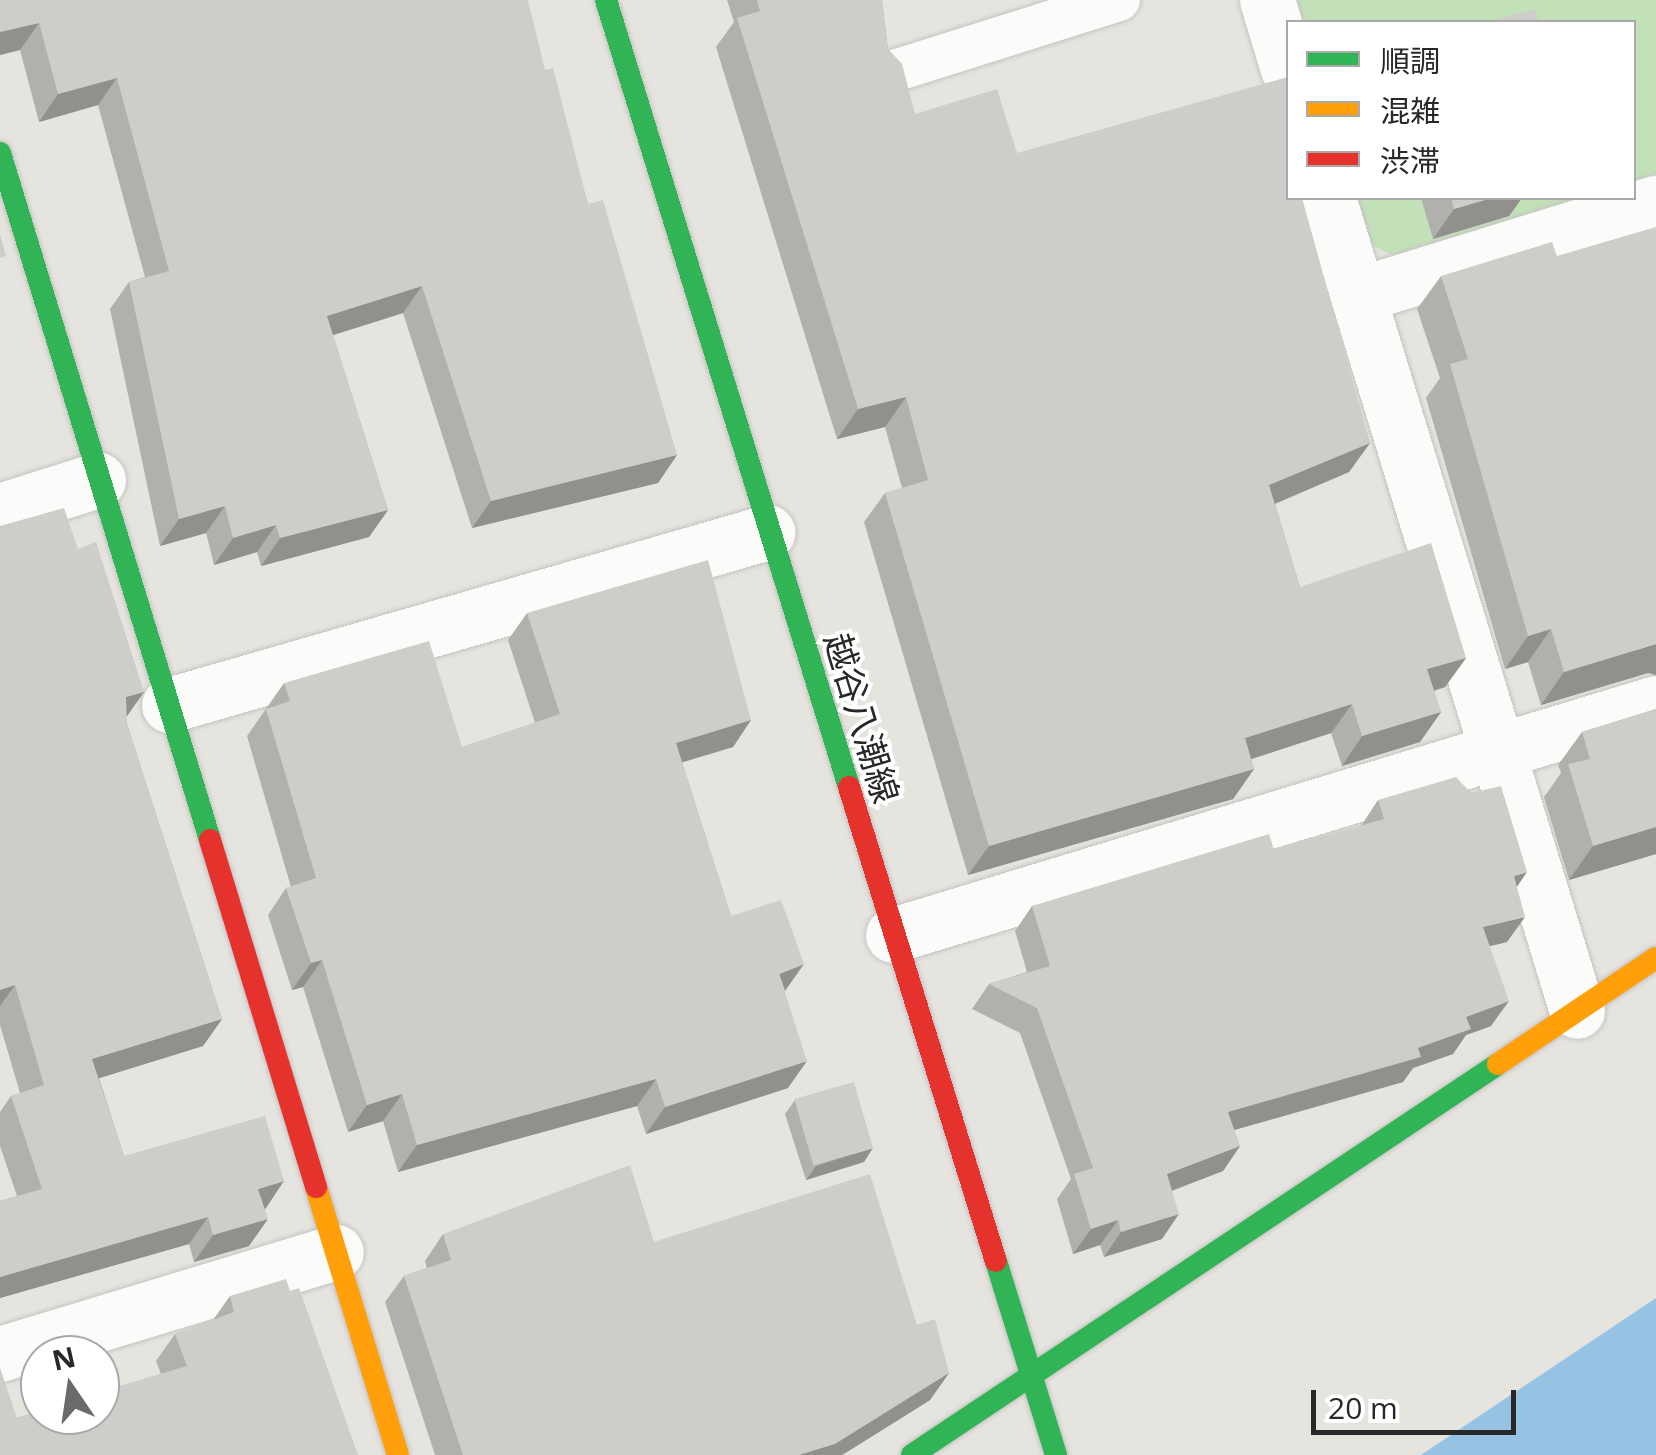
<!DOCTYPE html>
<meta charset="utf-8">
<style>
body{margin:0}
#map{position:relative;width:1656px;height:1455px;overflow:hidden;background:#e6e4de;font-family:"Open Sans","Noto Sans JP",sans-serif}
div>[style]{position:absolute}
.green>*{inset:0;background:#c3e1b9}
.water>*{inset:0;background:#96c2e4}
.roads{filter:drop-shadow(0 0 2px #c4c3c3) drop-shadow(0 0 2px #c4c3c3)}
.lane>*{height:42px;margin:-21px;padding:0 21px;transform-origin:21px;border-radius:21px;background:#fbfbfa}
.street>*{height:55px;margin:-27.5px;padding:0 27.5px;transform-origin:27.5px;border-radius:27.5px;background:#fbfbfa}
.fast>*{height:22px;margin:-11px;padding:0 11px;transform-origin:11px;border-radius:11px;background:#30b455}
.slow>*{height:22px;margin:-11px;padding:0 11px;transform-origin:11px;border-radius:11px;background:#ff9f0a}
.jam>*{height:22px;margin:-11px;padding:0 11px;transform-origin:11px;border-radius:11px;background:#e5322d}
.wall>*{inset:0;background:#b2b0ad}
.shaded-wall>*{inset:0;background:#91908d}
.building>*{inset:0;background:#cfcdc9;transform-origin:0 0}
span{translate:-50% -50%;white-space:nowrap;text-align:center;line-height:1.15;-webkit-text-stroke:8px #fff;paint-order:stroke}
.street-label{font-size:35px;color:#282828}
.legend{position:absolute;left:1286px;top:20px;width:350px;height:180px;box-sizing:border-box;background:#fff;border:2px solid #a9a9a9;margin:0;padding:12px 18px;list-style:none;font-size:30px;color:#282828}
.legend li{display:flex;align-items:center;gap:20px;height:50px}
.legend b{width:50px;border:2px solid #a9a9a9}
.north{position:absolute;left:20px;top:1335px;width:100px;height:100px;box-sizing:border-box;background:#fff;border:2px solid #a9a9a9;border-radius:50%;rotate:347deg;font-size:28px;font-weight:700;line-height:40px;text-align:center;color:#282828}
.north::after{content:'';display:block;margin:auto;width:35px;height:45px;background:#6a6a68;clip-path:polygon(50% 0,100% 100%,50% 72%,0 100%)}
.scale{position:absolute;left:1311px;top:1390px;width:205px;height:45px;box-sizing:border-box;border:5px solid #282828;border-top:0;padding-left:12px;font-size:30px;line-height:35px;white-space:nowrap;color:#282828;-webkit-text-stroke:8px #fff;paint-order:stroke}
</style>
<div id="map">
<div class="green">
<div style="clip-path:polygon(1290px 0,1656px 0,1656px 179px,1634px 186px,1634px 22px,1297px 22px)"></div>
<div style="clip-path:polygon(1350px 198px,1596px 198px,1400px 259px,1364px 241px)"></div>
</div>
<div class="water">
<div style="clip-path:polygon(1656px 1298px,1656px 1455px,1421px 1455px)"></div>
</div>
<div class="roads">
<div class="lane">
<div style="left:891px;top:72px;width:239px;rotate:-17.5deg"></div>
</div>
<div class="street">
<div style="left:1267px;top:0;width:72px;rotate:73.1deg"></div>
<div style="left:1328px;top:198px;width:850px;rotate:72.97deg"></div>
<div style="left:1358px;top:295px;width:312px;rotate:-17.2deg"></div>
<div style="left:0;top:511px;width:103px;rotate:-17.6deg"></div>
<div style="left:169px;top:705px;width:623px;rotate:-16.11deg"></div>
<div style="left:893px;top:935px;width:797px;rotate:-16.91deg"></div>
<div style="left:0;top:1354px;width:351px;rotate:-16.9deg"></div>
</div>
<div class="fast">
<div style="left:606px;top:0;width:824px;rotate:72.84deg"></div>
<div style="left:0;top:153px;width:718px;rotate:73deg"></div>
<div style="left:996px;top:1261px;width:203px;rotate:72.8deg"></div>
<div style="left:912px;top:1455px;width:704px;rotate:-33.71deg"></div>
</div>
<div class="slow">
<div style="left:1498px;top:1064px;width:190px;rotate:-33.9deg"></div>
<div style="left:316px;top:1187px;width:280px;rotate:73deg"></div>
</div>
<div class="jam">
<div style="left:849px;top:787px;width:496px;rotate:72.8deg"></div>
<div style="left:210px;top:840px;width:363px;rotate:73deg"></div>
</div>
</div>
<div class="wall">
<div style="clip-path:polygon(0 0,545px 70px,588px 204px,677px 455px,658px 483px,472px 528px,403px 313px,333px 335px,388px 510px,369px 537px,261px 566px,257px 552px,214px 565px,206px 533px,160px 546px,110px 309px,129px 282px,145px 277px,98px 105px,39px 122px,20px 50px,0 55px)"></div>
<div style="clip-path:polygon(727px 0,882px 0,888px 49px,915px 114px,1017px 153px,1288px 198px,1370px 443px,1349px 472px,1275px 504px,1300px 587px,1466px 658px,1445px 687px,1434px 691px,1441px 712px,1420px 742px,1342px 766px,1331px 733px,1251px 759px,1254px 769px,1233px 799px,968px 875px,864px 522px,885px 493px,902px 488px,885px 427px,837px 439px,716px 47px,734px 22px)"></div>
<div style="clip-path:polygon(1421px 198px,1522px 198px,1509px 216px,1433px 239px)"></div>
<div style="clip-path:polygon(1441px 276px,1648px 673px,1541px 705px,1528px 662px,1505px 669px,1426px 398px,1440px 378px,1417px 309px)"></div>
<div style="clip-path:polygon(0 526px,78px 549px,144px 692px,126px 716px,127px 724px,222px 1019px,203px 1046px,99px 1078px,124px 1156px,266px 1208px,249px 1246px,194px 1262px,189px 1244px,0 1298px,0 1201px,17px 1196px,0 1146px,0 1112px,11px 1096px,20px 1093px,0 1025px)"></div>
<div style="clip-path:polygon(527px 613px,751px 720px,733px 747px,682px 762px,731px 916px,785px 991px,788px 1088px,646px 1134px,637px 1106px,398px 1172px,383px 1121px,348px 1132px,303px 987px,292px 990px,268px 915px,286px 888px,291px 887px,247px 736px,284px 683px,462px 747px,535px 723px,508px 640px)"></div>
<div style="clip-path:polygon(1656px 709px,1656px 854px,1569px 880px,1544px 797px,1561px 773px,1558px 765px,1582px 732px)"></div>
<div style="clip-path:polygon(1378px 800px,1517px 887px,1507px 942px,1490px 946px,1491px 1026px,1466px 1035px,1453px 1054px,1413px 1068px,1403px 1082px,1234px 1130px,1240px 1146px,1223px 1171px,1172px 1191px,1162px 1239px,1104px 1257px,1100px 1245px,1073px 1254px,1057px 1199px,1071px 1179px,1020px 1033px,972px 1009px,989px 984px,1027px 972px,1015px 931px,1032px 906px,1274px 850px,1361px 826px)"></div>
<div style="clip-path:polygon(795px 1100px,864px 1162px,806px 1180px,785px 1114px)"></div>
<div style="clip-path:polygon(443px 1234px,654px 1242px,917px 1325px,949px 1373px,930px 1400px,842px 1455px,435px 1455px,385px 1302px,404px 1276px,427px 1268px,425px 1261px)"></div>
<div style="clip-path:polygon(290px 1291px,358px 1455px,17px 1418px,161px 1374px,156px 1361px,175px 1334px,213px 1320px,230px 1296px)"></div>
</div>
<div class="shaded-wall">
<div style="clip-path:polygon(39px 23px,20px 50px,0 55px,0 32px)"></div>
<div style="clip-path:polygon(117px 78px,98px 105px,39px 122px,58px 94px)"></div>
<div style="clip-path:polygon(1492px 198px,1522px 198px,1509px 216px,1433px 239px,1454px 209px)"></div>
<div style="clip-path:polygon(422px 286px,403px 313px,308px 343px,327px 316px)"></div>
<div style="clip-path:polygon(906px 397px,885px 427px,837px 439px,858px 409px)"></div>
<div style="clip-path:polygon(1370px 443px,1349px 472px,1248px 515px,1269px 485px)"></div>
<div style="clip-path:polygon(677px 455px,658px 483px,472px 528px,491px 501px)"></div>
<div style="clip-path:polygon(225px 506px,206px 533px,160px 546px,179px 519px)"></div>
<div style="clip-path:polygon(388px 510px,369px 537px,261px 566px,280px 538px)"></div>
<div style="clip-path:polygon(276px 525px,257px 552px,214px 565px,233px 538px)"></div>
<div style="clip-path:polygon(1551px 629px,1528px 662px,1505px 669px,1528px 636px)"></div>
<div style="clip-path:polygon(1656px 644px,1656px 675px,1648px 673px,1541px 705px,1564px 672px)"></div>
<div style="clip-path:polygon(1466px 658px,1445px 687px,1406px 699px,1427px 669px)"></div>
<div style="clip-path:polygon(144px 692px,125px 719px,126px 697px)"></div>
<div style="clip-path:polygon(1352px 704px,1331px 733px,1224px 768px,1245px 738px)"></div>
<div style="clip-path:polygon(1441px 712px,1420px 742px,1342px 766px,1362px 736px)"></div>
<div style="clip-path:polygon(751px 720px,733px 747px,657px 770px,676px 743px)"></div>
<div style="clip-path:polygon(1254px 769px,1233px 799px,968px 875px,989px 846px)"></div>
<div style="clip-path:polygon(1656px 827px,1656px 854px,1569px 880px,1593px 846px)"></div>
<div style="clip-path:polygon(1527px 872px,1510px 897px,1514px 876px)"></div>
<div style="clip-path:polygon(1525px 917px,1507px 942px,1466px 952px,1483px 927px)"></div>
<div style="clip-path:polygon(322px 960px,303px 987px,292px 990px,311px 963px)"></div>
<div style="clip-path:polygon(804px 964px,785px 991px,779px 974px)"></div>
<div style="clip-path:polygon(15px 985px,0 1006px,0 990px)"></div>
<div style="clip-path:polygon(1509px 1001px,1491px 1026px,1466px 1035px,1453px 1054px,1413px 1068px,1403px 1082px,1210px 1137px,1228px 1112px,1418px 1048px,1466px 1017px)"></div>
<div style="clip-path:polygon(222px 1019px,203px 1046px,74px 1086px,92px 1059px)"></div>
<div style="clip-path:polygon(807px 1061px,788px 1088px,646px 1134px,665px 1107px)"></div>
<div style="clip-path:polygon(656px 1079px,637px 1106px,398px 1172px,417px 1145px)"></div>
<div style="clip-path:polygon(402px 1094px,383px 1121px,348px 1132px,367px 1105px)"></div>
<div style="clip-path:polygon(1240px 1146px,1223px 1171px,1149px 1199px,1167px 1174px)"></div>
<div style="clip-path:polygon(873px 1148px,864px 1162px,806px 1180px,816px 1166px)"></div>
<div style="clip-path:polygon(284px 1181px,266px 1208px,240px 1216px,258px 1189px)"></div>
<div style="clip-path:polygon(1179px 1214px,1162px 1239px,1104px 1257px,1121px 1232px)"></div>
<div style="clip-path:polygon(208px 1217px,189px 1244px,0 1298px,0 1277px)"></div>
<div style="clip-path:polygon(268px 1219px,249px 1246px,194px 1262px,213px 1235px)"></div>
<div style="clip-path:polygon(1118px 1220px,1100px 1245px,1073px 1254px,1091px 1229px)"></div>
<div style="clip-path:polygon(949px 1373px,930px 1400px,842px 1455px,799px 1455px)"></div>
</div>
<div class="building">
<div style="clip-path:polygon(0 0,528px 0,545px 70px,553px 68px,588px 204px,603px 200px,677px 455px,491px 501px,422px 286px,327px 316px,388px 510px,280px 538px,276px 525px,233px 538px,225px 506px,179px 519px,129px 282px,169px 271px,117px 78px,58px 94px,39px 23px,0 32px)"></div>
<div style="clip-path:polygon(757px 0,882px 0,888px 49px,902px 64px,915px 114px,997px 89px,1017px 153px,1288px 77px,1288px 198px,1302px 198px,1370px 443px,1269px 485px,1300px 587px,1431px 543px,1466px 658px,1427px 669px,1441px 712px,1362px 736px,1352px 704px,1245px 738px,1254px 769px,989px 846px,885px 493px,928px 480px,906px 397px,858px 409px,737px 18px,760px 11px)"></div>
<div style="clip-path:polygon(1535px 9px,1539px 22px,1486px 22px)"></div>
<div style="clip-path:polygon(1451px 198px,1492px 198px,1454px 209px)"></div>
<div style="clip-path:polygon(1656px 227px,1656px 644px,1564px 672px,1551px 629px,1528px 636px,1450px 364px,1468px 359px,1441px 276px,1552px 242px,1557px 256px)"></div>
<div style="clip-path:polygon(0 234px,6px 256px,0 258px)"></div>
<div style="clip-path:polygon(64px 508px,78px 549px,96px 542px,144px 692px,126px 697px,127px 724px,222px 1019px,92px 1059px,124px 1156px,265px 1116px,284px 1181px,258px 1189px,268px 1219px,213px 1235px,208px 1217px,0 1277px,0 1201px,42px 1189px,11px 1096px,44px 1085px,15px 985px,0 990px,0 526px)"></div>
<div style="clip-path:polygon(708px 560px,751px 720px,676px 743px,731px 916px,781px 900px,804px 964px,779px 974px,807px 1061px,665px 1107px,656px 1079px,417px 1145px,402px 1094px,367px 1105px,322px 960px,311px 963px,286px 888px,316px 878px,266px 709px,290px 701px,284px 683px,429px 641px,462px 747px,560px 714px,527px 613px)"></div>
<div style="clip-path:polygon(1656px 709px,1656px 827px,1593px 846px,1568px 764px,1590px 759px,1582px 732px)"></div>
<div style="clip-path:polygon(1456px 777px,1471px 793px,1501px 786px,1527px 872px,1514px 876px,1525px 917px,1483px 927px,1509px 1001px,1466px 1017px,1471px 1029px,1418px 1048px,1421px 1057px,1228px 1112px,1240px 1146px,1167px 1174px,1179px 1214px,1121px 1232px,1118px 1220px,1091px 1229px,1074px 1174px,1093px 1168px,1037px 1008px,989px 984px,1050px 966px,1032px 906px,1269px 834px,1274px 850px,1384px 819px,1378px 800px)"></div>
<div style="left:854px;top:1082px;width:69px;height:62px;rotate:74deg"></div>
<div style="clip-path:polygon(630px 1165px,654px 1242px,870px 1174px,917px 1325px,935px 1319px,949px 1373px,835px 1444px,799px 1455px,463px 1455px,404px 1276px,451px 1260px,443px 1234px)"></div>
<div style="clip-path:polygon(286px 1279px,290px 1291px,299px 1288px,358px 1455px,0 1455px,0 1368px,17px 1418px,40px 1411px,40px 1415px,100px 1415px,100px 1392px,187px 1366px,175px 1334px,234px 1312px,230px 1296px)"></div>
</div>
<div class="street-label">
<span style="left:862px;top:718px;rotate:73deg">越谷八潮線</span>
</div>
<ul class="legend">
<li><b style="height:12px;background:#30b455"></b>順調</li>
<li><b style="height:12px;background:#ff9f0a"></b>混雑</li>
<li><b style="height:12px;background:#e5322d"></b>渋滞</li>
</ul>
<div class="north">N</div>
<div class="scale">20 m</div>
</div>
